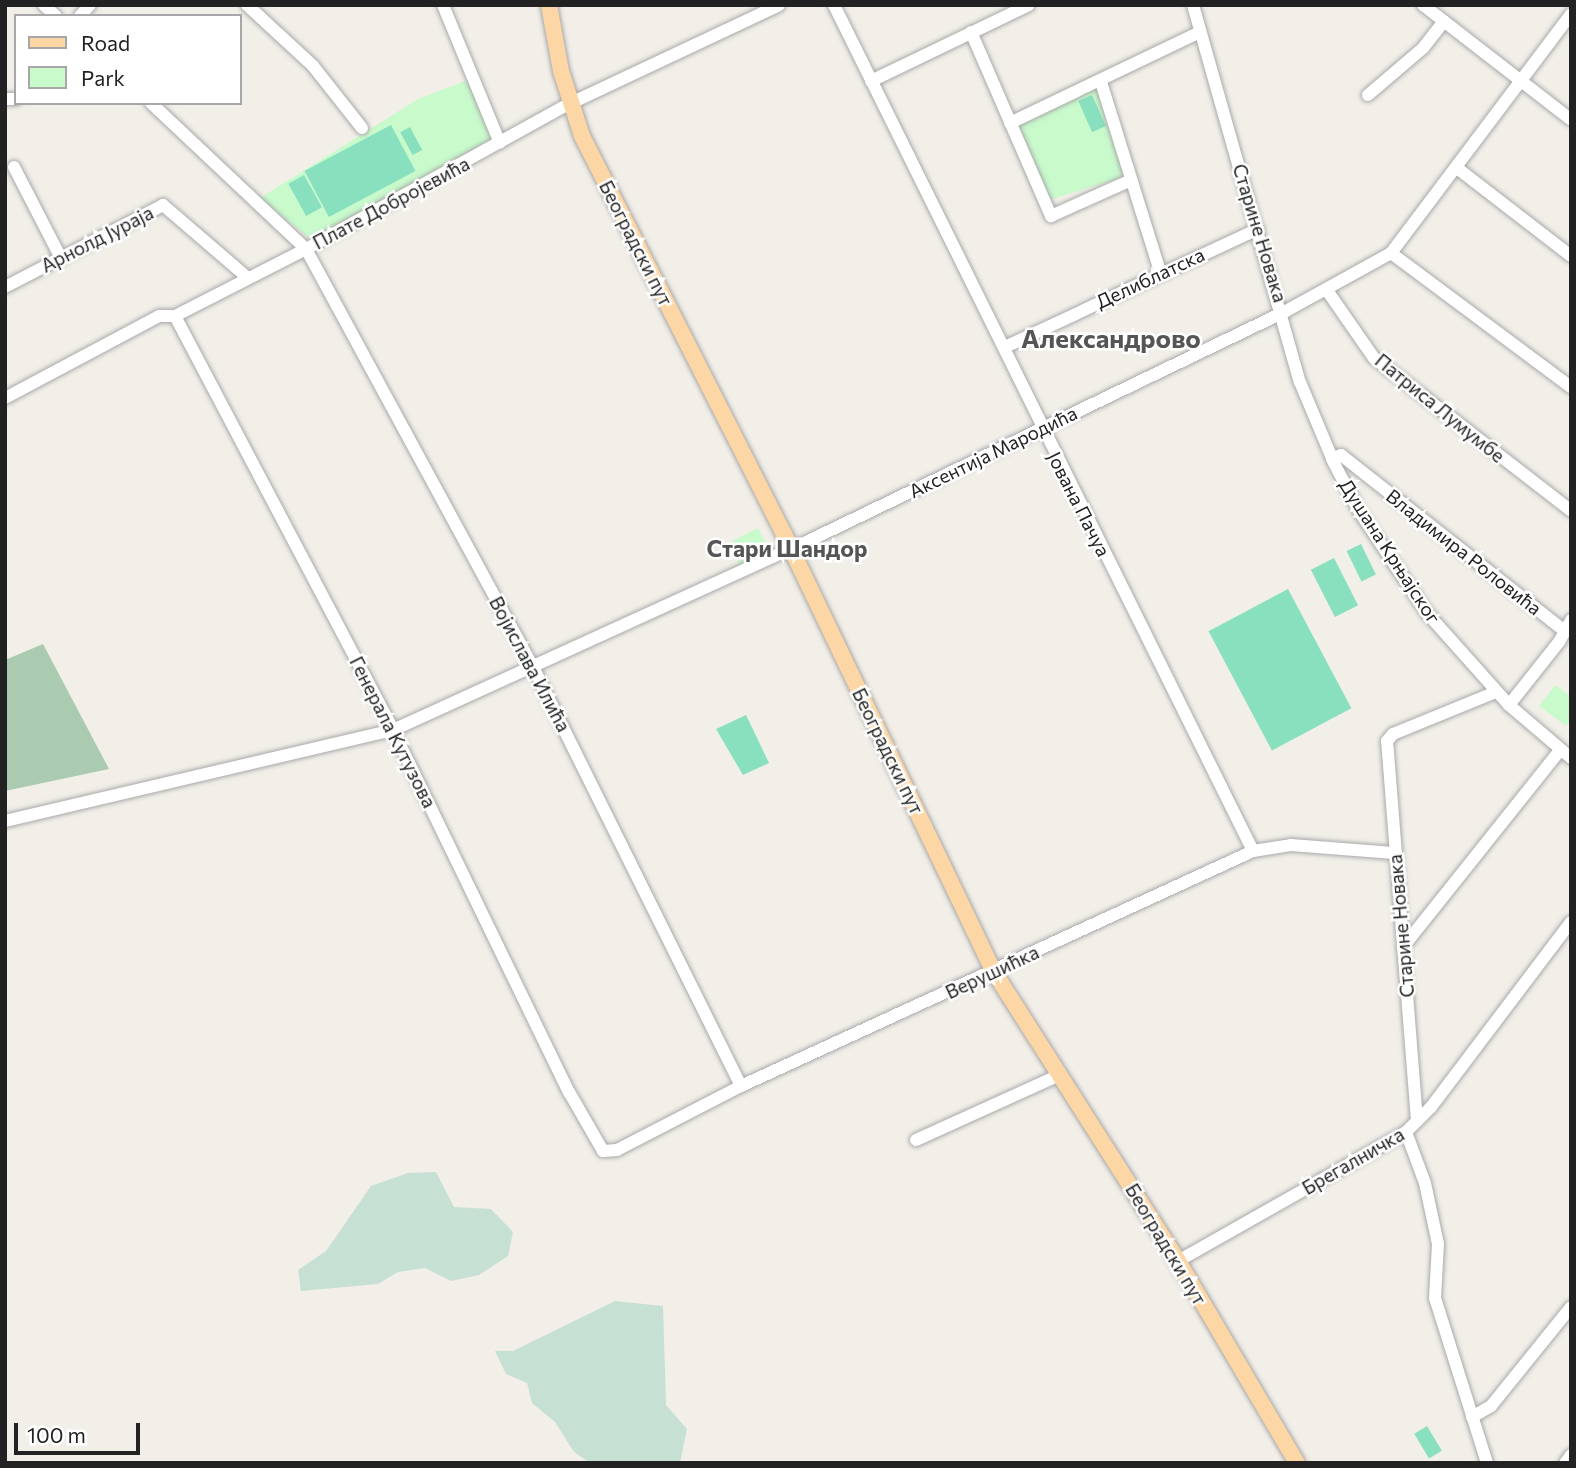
<!DOCTYPE html>
<meta charset="utf-8">
<style>
body{margin:0}
#map{position:relative;width:1576px;height:1468px;overflow:hidden;background:#f2efe9;font-family:Commissioner,sans-serif}
div>[style]{position:absolute}
.wetland>*{inset:0;background:#c6e0d4}
.cemetery>*{inset:0;background:#aacbaf}
.park>*{inset:0;background:#c8facc;transform-origin:0 0}
.pitch>*{inset:0;background:#88e0be;transform-origin:0 0}
.roads{filter:drop-shadow(0 0 2px #a9a9a9) drop-shadow(0 0 2px #a9a9a9)}
.minor>*{height:12px;margin:-6px;padding:0 6px;transform-origin:6px;border-radius:6px;background:#fff}
.major>*{height:16px;margin:-8px;padding:0 8px;transform-origin:8px;border-radius:8px;background:#fcd6a4}
span{translate:-50% -50%;white-space:nowrap;text-align:center;line-height:1.15;-webkit-text-stroke:5px #fff;paint-order:stroke}
.street-label{font-size:19px;color:#222}
.quarter-label{font-size:23px;color:#555;font-weight:700}
.district-label{font-size:26px;color:#555;font-weight:700}
.frame{position:absolute;inset:0;border:7px solid #222;pointer-events:none}
.legend{position:absolute;left:14px;top:14px;width:228px;height:91px;box-sizing:border-box;background:#fff;border:2px solid #a7a7a7;margin:0;padding:9px 12px;list-style:none;font-size:21px;color:#222}
.legend li{display:flex;align-items:center;gap:14px;height:35px}
.legend b{width:35px;border:2px solid #a7a7a7}
.scale{position:absolute;left:14px;top:1423px;width:126px;height:32px;box-sizing:border-box;border:4px solid #222;border-top:0;padding-left:9px;font-size:21px;line-height:24px;white-space:nowrap;color:#222;-webkit-text-stroke:5px #fff;paint-order:stroke}
</style>
<div id="map">
<div class="wetland">
<div style="clip-path:polygon(436px 1172px,454px 1207px,491px 1209px,513px 1232px,508px 1256px,479px 1275px,451px 1281px,425px 1268px,398px 1272px,378px 1284px,301px 1291px,298px 1270px,326px 1251px,371px 1186px,408px 1173px)"></div>
<div style="clip-path:polygon(615px 1301px,663px 1306px,666px 1405px,687px 1429px,680px 1463px,590px 1463px,574px 1452px,555px 1422px,532px 1403px,527px 1383px,506px 1374px,495px 1351px,513px 1351px)"></div>
</div>
<div class="cemetery">
<div style="clip-path:polygon(43px 644px,109px 769px,5px 791px,5px 660px)"></div>
</div>
<div class="park">
<div style="clip-path:polygon(468px 80px,494px 141px,311px 240px,260px 198px,418px 99px)"></div>
<div style="left:1097px;top:88px;width:93px;height:89px;rotate:73deg"></div>
<div style="left:758px;top:528px;width:30px;height:33px;rotate:63deg"></div>
<div style="clip-path:polygon(1555px 685px,1571px 696px,1571px 720px,1566px 726px,1539px 706px)"></div>
</div>
<div class="pitch">
<div style="left:1092px;top:95px;width:34px;height:15px;rotate:66deg"></div>
<div style="left:391px;top:125px;width:52px;height:98px;rotate:62deg"></div>
<div style="left:410px;top:127px;width:26px;height:11px;rotate:62deg"></div>
<div style="left:304px;top:175px;width:37px;height:18px;rotate:61deg"></div>
<div style="left:1361px;top:544px;width:34px;height:16px;rotate:64deg"></div>
<div style="left:1334px;top:558px;width:53px;height:26px;rotate:63deg"></div>
<div style="left:1288px;top:589px;width:135px;height:90px;rotate:62deg"></div>
<div style="clip-path:polygon(746px 715px,769px 763px,743px 775px,716px 729px)"></div>
<div style="left:1427px;top:1426px;width:29px;height:15px;rotate:59deg"></div>
</div>
<div class="roads">
<div class="minor">
<div style="left:44px;top:5px;width:16px;rotate:43deg"></div>
<div style="left:247px;top:5px;width:90px;rotate:42.7deg"></div>
<div style="left:313px;top:66px;width:79px;rotate:51.7deg"></div>
<div style="left:443px;top:5px;width:149px;rotate:67.6deg"></div>
<div style="left:834px;top:5px;width:944px;rotate:63.65deg"></div>
<div style="left:1193px;top:5px;width:392px;rotate:74.2deg"></div>
<div style="left:1300px;top:382px;width:88px;rotate:67.2deg"></div>
<div style="left:1334px;top:463px;width:54px;rotate:62.5deg"></div>
<div style="left:1359px;top:511px;width:123px;rotate:56.3deg"></div>
<div style="left:1427px;top:613px;width:123px;rotate:48.3deg"></div>
<div style="left:1509px;top:705px;width:82px;rotate:40.5deg"></div>
<div style="left:1423px;top:5px;width:187px;rotate:37.8deg"></div>
<div style="left:80px;top:16px;width:15px;rotate:-48deg"></div>
<div style="left:971px;top:32px;width:201px;rotate:66.5deg"></div>
<div style="left:1051px;top:216px;width:88px;rotate:-24.2deg"></div>
<div style="left:871px;top:81px;width:175px;rotate:-25.7deg"></div>
<div style="left:1101px;top:82px;width:199px;rotate:72.7deg"></div>
<div style="left:1368px;top:95px;width:72px;rotate:-40.5deg"></div>
<div style="left:1423px;top:48px;width:34px;rotate:-52deg"></div>
<div style="left:5px;top:99px;width:11px"></div>
<div style="left:151px;top:103px;width:213px;rotate:43.3deg"></div>
<div style="left:306px;top:249px;width:476px;rotate:61.5deg"></div>
<div style="left:533px;top:667px;width:468px;rotate:63.6deg"></div>
<div style="left:1010px;top:123px;width:211px;rotate:-25.6deg"></div>
<div style="left:14px;top:167px;width:102px;rotate:62.7deg"></div>
<div style="left:1457px;top:168px;width:144px;rotate:37.7deg"></div>
<div style="left:1391px;top:253px;width:224px;rotate:36.7deg"></div>
<div style="left:5px;top:287px;width:178px;rotate:-27.4deg"></div>
<div style="left:163px;top:205px;width:112px;rotate:40.7deg"></div>
<div style="left:1326px;top:289px;width:84px;rotate:55.2deg"></div>
<div style="left:1374px;top:358px;width:249px;rotate:37.8deg"></div>
<div style="left:175px;top:316px;width:468px;rotate:62.2deg"></div>
<div style="left:393px;top:730px;width:403px;rotate:64.1deg"></div>
<div style="left:569px;top:1092px;width:68px;rotate:60deg"></div>
<div style="left:603px;top:1151px;width:14px;rotate:-4deg"></div>
<div style="left:617px;top:1150px;width:140px;rotate:-27.3deg"></div>
<div style="left:741px;top:1086px;width:563px;rotate:-24.65deg"></div>
<div style="left:1253px;top:851px;width:38px;rotate:-9deg"></div>
<div style="left:1291px;top:845px;width:103px;rotate:4.4deg"></div>
<div style="left:1005px;top:347px;width:279px;rotate:-25deg"></div>
<div style="left:5px;top:398px;width:174px;rotate:-28deg"></div>
<div style="left:159px;top:316px;width:16px"></div>
<div style="left:175px;top:316px;width:147px;rotate:-27.1deg"></div>
<div style="left:306px;top:249px;width:300px;rotate:-28.9deg"></div>
<div style="left:569px;top:104px;width:232px;rotate:-25.2deg"></div>
<div style="left:1332px;top:459px;width:10px;rotate:-24deg"></div>
<div style="left:1341px;top:455px;width:283px;rotate:38.2deg"></div>
<div style="left:1509px;top:705px;width:80px;rotate:-51.6deg"></div>
<div style="left:1559px;top:642px;width:25px;rotate:-61deg"></div>
<div style="left:5px;top:821px;width:399px;rotate:-13.2deg"></div>
<div style="left:393px;top:730px;width:449px;rotate:-24.5deg"></div>
<div style="left:802px;top:544px;width:535px;rotate:-25.7deg"></div>
<div style="left:1284px;top:312px;width:122px;rotate:-28.9deg"></div>
<div style="left:1391px;top:253px;width:299px;rotate:-53deg"></div>
<div style="left:1403px;top:947px;width:252px;rotate:-51.4deg"></div>
<div style="left:1417px;top:1121px;width:381px;rotate:-94.5deg"></div>
<div style="left:1387px;top:741px;width:9px;rotate:-49deg"></div>
<div style="left:1393px;top:734px;width:111px;rotate:-22.2deg"></div>
<div style="left:1406px;top:1132px;width:54px;rotate:69.6deg"></div>
<div style="left:1425px;top:1183px;width:62px;rotate:78deg"></div>
<div style="left:1438px;top:1244px;width:54px;rotate:93.2deg"></div>
<div style="left:1435px;top:1298px;width:173px;rotate:72.5deg"></div>
<div style="left:916px;top:1140px;width:157px;rotate:-24.4deg"></div>
<div style="left:1178px;top:1261px;width:262px;rotate:-29.5deg"></div>
<div style="left:1406px;top:1132px;width:35px;rotate:-45deg"></div>
<div style="left:1431px;top:1107px;width:232px;rotate:-52.9deg"></div>
<div style="left:1472px;top:1417px;width:22px;rotate:-30deg"></div>
<div style="left:1491px;top:1406px;width:127px;rotate:-51.1deg"></div>
<div style="left:1565px;top:1463px;width:10px;rotate:-53deg"></div>
</div>
<div class="major">
<div style="left:549px;top:5px;width:67px;rotate:79.7deg"></div>
<div style="left:561px;top:71px;width:68px;rotate:72.1deg"></div>
<div style="left:582px;top:136px;width:446px;rotate:63.1deg"></div>
<div style="left:784px;top:534px;width:486px;rotate:64.4deg"></div>
<div style="left:994px;top:972px;width:343px;rotate:57.5deg"></div>
<div style="left:1178px;top:1261px;width:234px;rotate:59.5deg"></div>
</div>
</div>
<div class="street-label">
<span style="left:391px;top:203px;rotate:-28deg">Плате Добројевића</span>
<span style="left:1260px;top:233px;rotate:73deg">Старине Новака</span>
<span style="left:97px;top:239px;rotate:-27deg">Арнолд Јураја</span>
<span style="left:636px;top:243px;rotate:63deg">Београдски пут</span>
<span style="left:1150px;top:278px;rotate:-25deg">Делиблатска</span>
<span style="left:1440px;top:408px;rotate:39deg">Патриса Лумумбе</span>
<span style="left:993px;top:452px;rotate:-26deg">Аксентија Мародића</span>
<span style="left:1079px;top:504px;rotate:63deg">Јована Пачуа</span>
<span style="left:1390px;top:551px;rotate:57deg">Душана Крњајског</span>
<span style="left:1464px;top:552px;rotate:38deg">Владимира Роловића</span>
<span style="left:530px;top:664px;rotate:62deg">Војислава Илића</span>
<span style="left:393px;top:732px;rotate:63deg">Генерала Кутузова</span>
<span style="left:888px;top:751px;rotate:64deg">Београдски пут</span>
<span style="left:1401px;top:926px;rotate:-95deg">Старине Новака</span>
<span style="left:992px;top:972px;rotate:-25deg">Верушићка</span>
<span style="left:1353px;top:1161px;rotate:-30deg">Брегалничка</span>
<span style="left:1166px;top:1244px;rotate:59deg">Београдски пут</span>
</div>
<div class="quarter-label">
<span style="left:787px;top:548px">Стари Шандор</span>
</div>
<div class="district-label">
<span style="left:1111px;top:338px">Александрово</span>
</div>
<div class="frame"></div>
<ul class="legend">
<li><b style="height:9px;background:#fcd6a4"></b>Road</li>
<li><b style="height:19px;background:#c8facc"></b>Park</li>
</ul>
<div class="scale">100 m</div>
</div>
